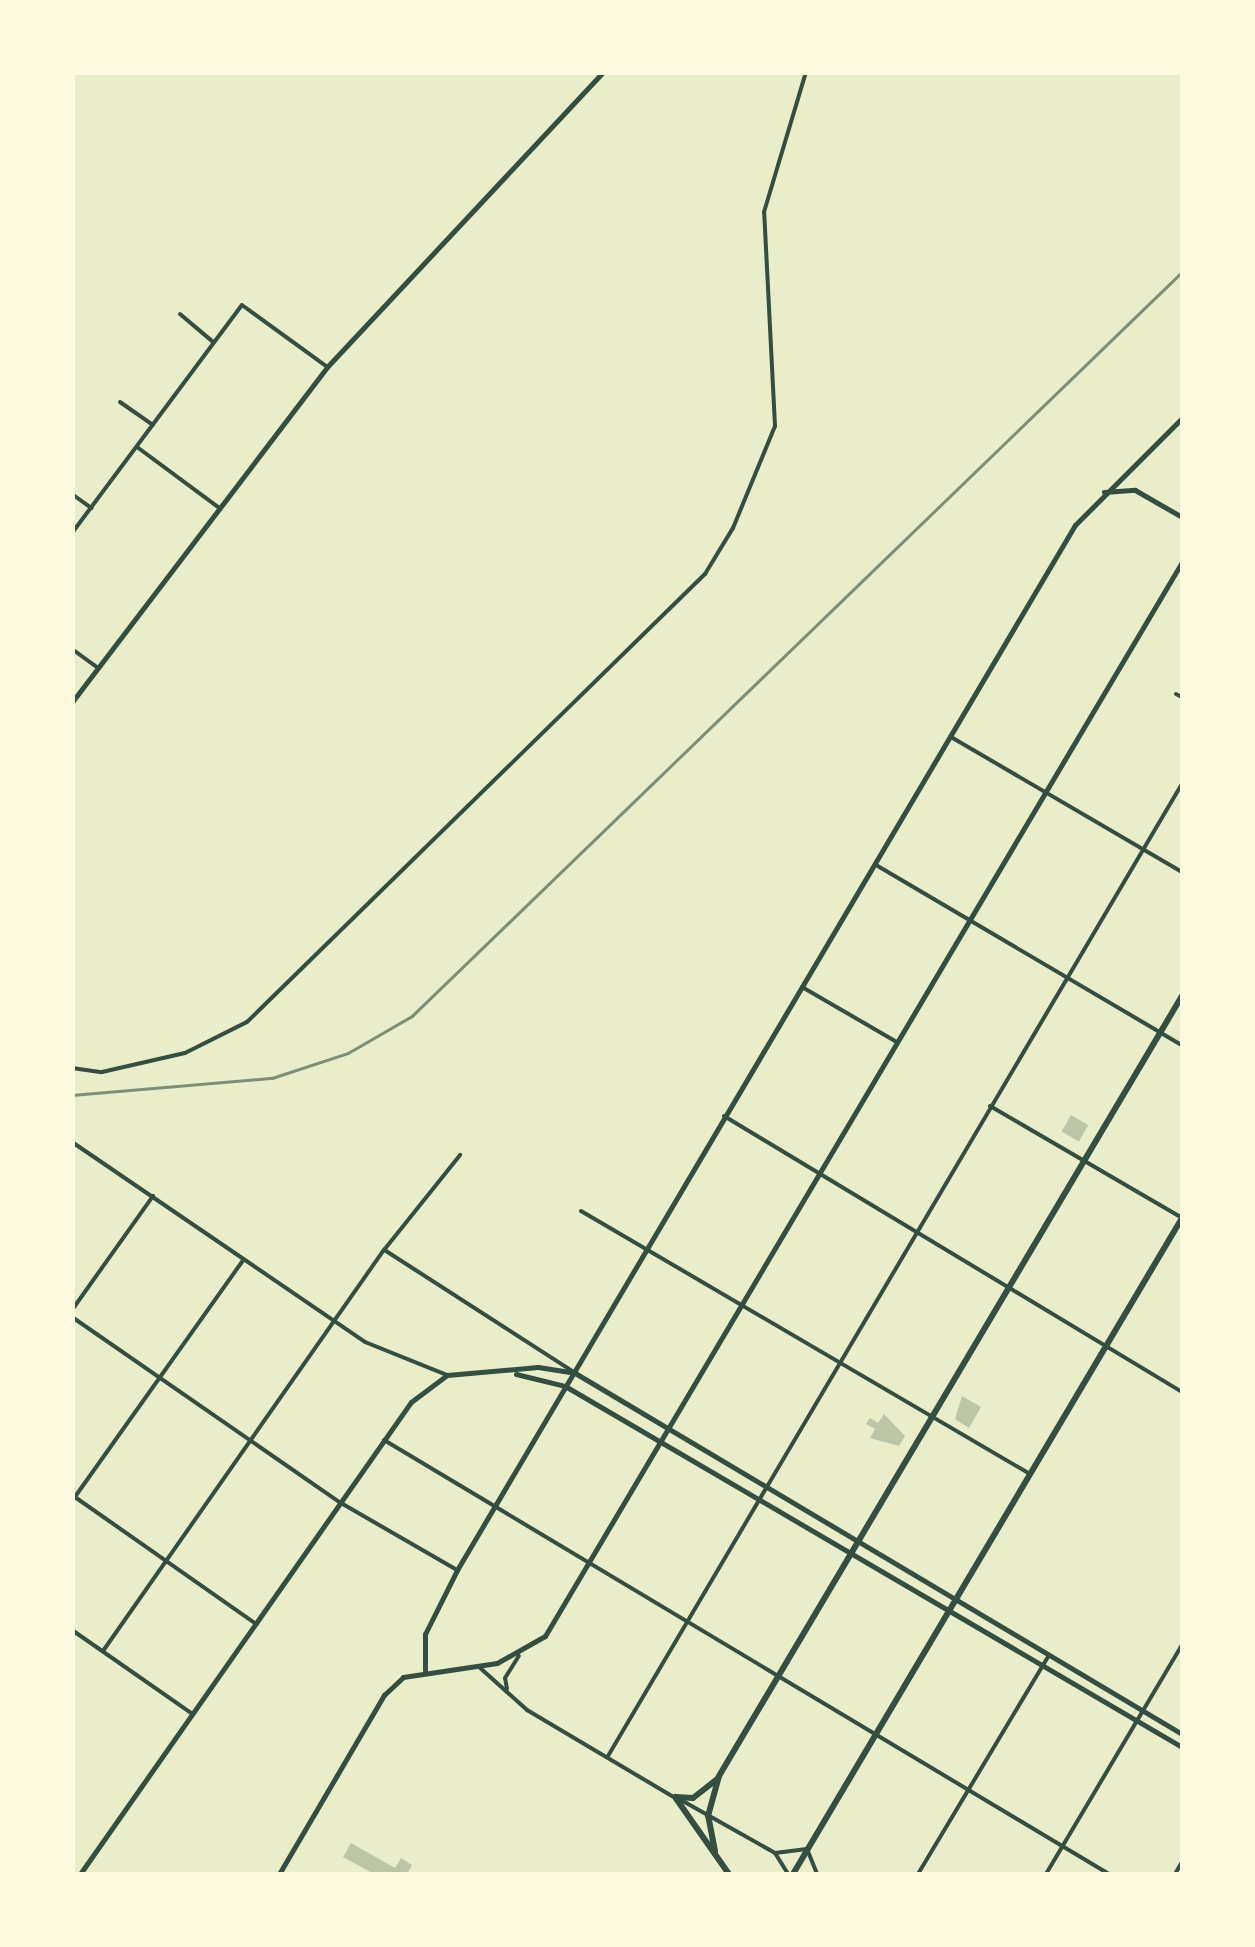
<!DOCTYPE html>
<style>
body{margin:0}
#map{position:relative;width:1255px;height:1947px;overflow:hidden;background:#e9edc9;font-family:Jost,sans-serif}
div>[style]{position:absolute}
.building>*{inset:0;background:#bcc5a7;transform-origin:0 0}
.minor>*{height:4px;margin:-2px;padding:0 2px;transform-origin:2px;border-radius:2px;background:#344e41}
.tertiary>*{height:5px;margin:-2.5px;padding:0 2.5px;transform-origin:2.5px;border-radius:2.5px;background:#344e41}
.primary>*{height:6px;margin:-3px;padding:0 3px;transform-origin:3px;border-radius:3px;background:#344e41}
.rail>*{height:2.5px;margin:-1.25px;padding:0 1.25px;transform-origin:1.25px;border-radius:1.25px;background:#7c8e77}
span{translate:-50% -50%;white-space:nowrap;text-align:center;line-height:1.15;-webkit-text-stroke:10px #fefae0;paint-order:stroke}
.frame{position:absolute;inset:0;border:75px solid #fefae0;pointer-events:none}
</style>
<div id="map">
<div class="building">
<div style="left:1071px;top:1115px;width:20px;height:19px;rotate:30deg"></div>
<div style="clip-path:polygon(962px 1396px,981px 1407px,969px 1428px,955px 1419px)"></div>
<div style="clip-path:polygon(884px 1414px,905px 1436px,899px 1446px,870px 1438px,875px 1429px,866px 1424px,870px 1418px,878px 1423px)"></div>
<div style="clip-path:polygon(351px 1843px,395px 1868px,401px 1858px,412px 1865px,407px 1874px,374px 1874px,343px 1857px)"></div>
</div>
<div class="minor">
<div style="left:180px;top:314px;width:42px;rotate:40.2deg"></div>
<div style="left:120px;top:402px;width:40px;rotate:34.9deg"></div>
<div style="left:137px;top:447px;width:101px;rotate:36.5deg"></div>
<div style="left:72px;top:494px;width:24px;rotate:36deg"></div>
<div style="left:72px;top:533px;width:284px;rotate:-53.3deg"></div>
<div style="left:242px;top:305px;width:104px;rotate:36deg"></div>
<div style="left:72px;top:649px;width:32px;rotate:36deg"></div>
<div style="left:1176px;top:694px;width:7px;rotate:27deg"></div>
<div style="left:951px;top:737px;width:268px;rotate:30.3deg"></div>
<div style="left:876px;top:865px;width:355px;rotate:30.5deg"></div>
<div style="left:802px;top:987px;width:110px;rotate:30.1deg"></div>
<div style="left:72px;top:1068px;width:30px;rotate:8deg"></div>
<div style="left:102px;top:1072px;width:85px;rotate:-12.9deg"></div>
<div style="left:185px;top:1053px;width:69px;rotate:-26.6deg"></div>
<div style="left:247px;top:1022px;width:641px;rotate:-44.37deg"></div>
<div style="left:705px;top:574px;width:54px;rotate:-58.7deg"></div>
<div style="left:733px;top:528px;width:110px;rotate:-67.6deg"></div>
<div style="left:775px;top:426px;width:214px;rotate:-92.9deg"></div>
<div style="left:764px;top:212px;width:146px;rotate:-73.3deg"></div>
<div style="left:990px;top:1106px;width:221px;rotate:30.2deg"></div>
<div style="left:724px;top:1116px;width:535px;rotate:31.07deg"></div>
<div style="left:72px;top:1142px;width:355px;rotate:34.3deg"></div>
<div style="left:365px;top:1342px;width:88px;rotate:21.9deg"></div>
<div style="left:581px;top:1211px;width:520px;rotate:30.36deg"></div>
<div style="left:386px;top:1251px;width:225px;rotate:32.8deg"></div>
<div style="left:72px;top:1310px;width:140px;rotate:-54.6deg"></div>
<div style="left:72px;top:1317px;width:327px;rotate:34.7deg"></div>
<div style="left:341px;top:1503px;width:134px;rotate:30deg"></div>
<div style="left:384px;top:1440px;width:845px;rotate:30.91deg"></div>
<div style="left:72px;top:1495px;width:225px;rotate:35deg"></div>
<div style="left:72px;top:1501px;width:296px;rotate:-54.6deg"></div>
<div style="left:72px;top:1630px;width:145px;rotate:34.9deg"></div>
<div style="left:103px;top:1651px;width:490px;rotate:-55deg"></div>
<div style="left:384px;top:1250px;width:122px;rotate:-51.3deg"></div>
<div style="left:478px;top:1666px;width:66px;rotate:41.9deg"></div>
<div style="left:527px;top:1710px;width:169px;rotate:30.7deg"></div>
<div style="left:507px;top:1689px;width:11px;rotate:-100deg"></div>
<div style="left:505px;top:1678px;width:26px;rotate:-58deg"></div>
<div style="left:608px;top:1756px;width:1129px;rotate:-59.44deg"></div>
<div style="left:681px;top:1800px;width:108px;rotate:29.4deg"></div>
<div style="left:775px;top:1853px;width:32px;rotate:-7deg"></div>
<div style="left:807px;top:1849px;width:27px;rotate:68deg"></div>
<div style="left:775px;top:1853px;width:25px;rotate:58deg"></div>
<div style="left:918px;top:1874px;width:255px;rotate:-59.1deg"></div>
<div style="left:1046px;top:1874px;width:266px;rotate:-59.3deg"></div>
<div style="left:1175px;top:1874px;width:14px;rotate:-60deg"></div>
</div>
<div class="tertiary">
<div style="left:1104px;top:492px;width:31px;rotate:-4deg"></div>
<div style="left:1135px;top:490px;width:54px;rotate:29.9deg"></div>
<div style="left:72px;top:702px;width:421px;rotate:-52.7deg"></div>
<div style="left:327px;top:367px;width:404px;rotate:-46.9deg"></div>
<div style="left:516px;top:1374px;width:50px;rotate:13.8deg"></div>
<div style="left:565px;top:1386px;width:715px;rotate:30.33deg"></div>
<div style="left:425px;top:1670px;width:36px;rotate:-90deg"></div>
<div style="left:425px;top:1634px;width:72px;rotate:-63.4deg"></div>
<div style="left:457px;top:1570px;width:1214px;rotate:-59.4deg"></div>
<div style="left:1075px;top:525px;width:151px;rotate:-45deg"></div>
<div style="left:80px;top:1874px;width:576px;rotate:-54.96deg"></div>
<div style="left:411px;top:1402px;width:45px;rotate:-36.9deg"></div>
<div style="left:447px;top:1375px;width:91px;rotate:-5deg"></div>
<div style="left:538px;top:1367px;width:37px;rotate:9deg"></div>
<div style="left:575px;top:1373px;width:706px;rotate:30.74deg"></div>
<div style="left:279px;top:1874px;width:208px;rotate:-59.6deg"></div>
<div style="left:384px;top:1695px;width:26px;rotate:-43deg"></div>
<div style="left:403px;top:1677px;width:95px;rotate:-8.5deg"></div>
<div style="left:497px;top:1663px;width:55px;rotate:-29.4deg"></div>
<div style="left:545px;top:1636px;width:1249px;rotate:-59.33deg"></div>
</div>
<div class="primary">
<div style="left:675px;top:1797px;width:94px;rotate:55deg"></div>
<div style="left:676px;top:1797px;width:17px;rotate:3deg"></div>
<div style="left:693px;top:1798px;width:31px;rotate:-38deg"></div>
<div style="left:715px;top:1851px;width:36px;rotate:-101deg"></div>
<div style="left:708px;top:1816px;width:41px;rotate:-74.6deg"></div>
<div style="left:719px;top:1776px;width:907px;rotate:-59.31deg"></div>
<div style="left:793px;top:1874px;width:763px;rotate:-59.33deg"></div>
</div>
<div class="rail">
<div style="left:72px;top:1095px;width:201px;rotate:-4.9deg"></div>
<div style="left:272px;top:1078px;width:80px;rotate:-18.2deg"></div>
<div style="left:348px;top:1053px;width:74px;rotate:-30deg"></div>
<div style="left:412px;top:1016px;width:1071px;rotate:-44.02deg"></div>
</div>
<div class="frame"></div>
</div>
